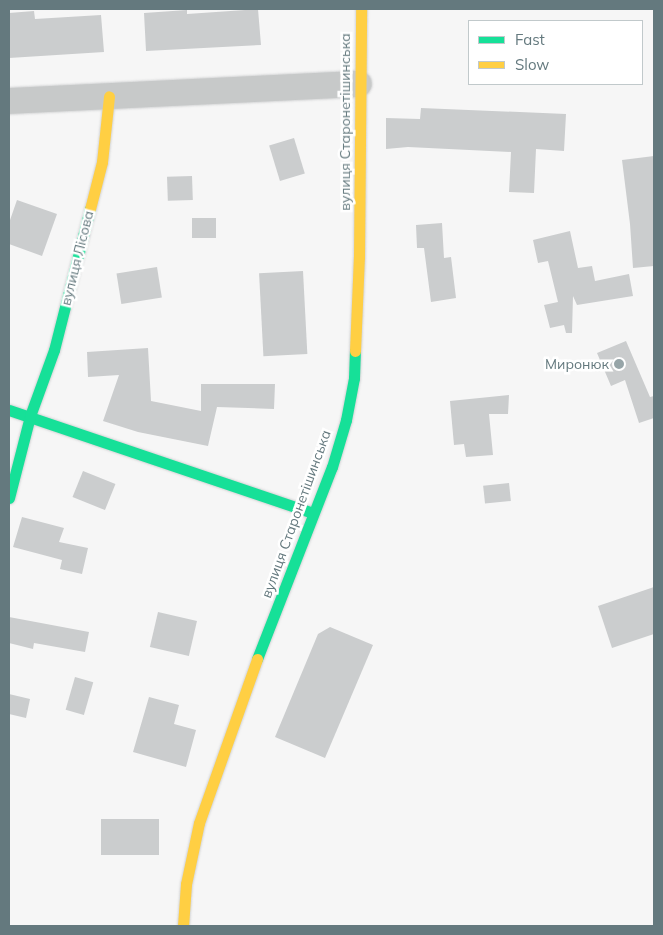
<!DOCTYPE html>
<meta charset="utf-8">
<style>
body{margin:0}
#map{position:relative;width:663px;height:935px;overflow:hidden;background:#f6f6f6;font-family:Mulish,sans-serif}
div>[style]{position:absolute}
.building>*{inset:0;background:#cbcdce;transform-origin:0 0}
.roads{filter:drop-shadow(0 0 1px #d1d2d3) drop-shadow(0 0 1px #d1d2d3)}
.street>*{height:26px;margin:-13px;padding:0 13px;transform-origin:13px;border-radius:13px;background:#c7c9c9}
.fast>*{height:11px;margin:-5.5px;padding:0 5.5px;transform-origin:5.5px;border-radius:5.5px;background:#16e098}
.slow>*{height:11px;margin:-5.5px;padding:0 5.5px;transform-origin:5.5px;border-radius:5.5px;background:#ffcf43}
.dots>*{width:14px;height:14px;translate:-50% -50%;box-sizing:border-box;border:2px solid #fff;border-radius:50%}
span{translate:-50% -50%;white-space:nowrap;text-align:center;line-height:1.15;-webkit-text-stroke:5px #fff;paint-order:stroke}
.street-label{font-size:14px;color:#64797e}
.poi-label{font-size:14px;color:#64797e}
.right{translate:-100% -50%;text-align:right}
.frame{position:absolute;inset:0;border:10px solid #64797e;pointer-events:none}
.legend{position:absolute;left:468px;top:20px;width:175px;height:65px;box-sizing:border-box;background:#fff;border:1px solid #c1c9cb;margin:0;padding:6px 9px;list-style:none;font-size:15px;color:#64797e}
.legend li{display:flex;align-items:center;gap:10px;height:25px}
.legend b{width:25px;border:1px solid #c1c9cb}
</style>
<div id="map">
<div class="building">
<div style="clip-path:polygon(258px 9px,261px 45px,146px 51px,144px 13px,187px 10px,187px 14px)"></div>
<div style="clip-path:polygon(34px 11px,35px 19px,101px 15px,104px 52px,9px 58px,9px 13px)"></div>
<div style="clip-path:polygon(421px 108px,566px 114px,564px 151px,536px 149px,534px 193px,509px 192px,511px 152px,408px 147px,386px 149px,386px 118px,420px 119px)"></div>
<div style="left:294px;top:138px;width:37px;height:26px;rotate:73deg"></div>
<div style="clip-path:polygon(654px 156px,654px 266px,633px 268px,630px 224px,622px 160px)"></div>
<div style="left:192px;top:176px;width:24px;height:25px;rotate:88deg"></div>
<div style="clip-path:polygon(17px 200px,57px 214px,42px 256px,9px 244px,9px 223px)"></div>
<div style="left:192px;top:218px;width:24px;height:20px"></div>
<div style="clip-path:polygon(442px 223px,444px 258px,451px 257px,456px 298px,431px 302px,424px 248px,417px 248px,416px 225px)"></div>
<div style="clip-path:polygon(570px 231px,578px 268px,592px 266px,595px 281px,629px 274px,633px 296px,577px 305px,573px 296px,572px 333px,566px 333px,564px 325px,550px 328px,544px 305px,558px 302px,548px 261px,538px 263px,533px 240px)"></div>
<div style="left:157px;top:267px;width:31px;height:41px;rotate:81deg"></div>
<div style="left:303px;top:271px;width:83px;height:44px;rotate:87deg"></div>
<div style="clip-path:polygon(626px 341px,650px 397px,654px 396px,654px 418px,639px 423px,625px 380px,611px 386px,597px 353px)"></div>
<div style="clip-path:polygon(148px 348px,151px 401px,201px 411px,201px 384px,275px 384px,274px 409px,217px 407px,208px 446px,138px 432px,103px 421px,119px 375px,88px 377px,87px 352px)"></div>
<div style="clip-path:polygon(509px 395px,508px 414px,489px 414px,493px 455px,466px 457px,464px 444px,454px 445px,450px 401px)"></div>
<div style="left:83px;top:471px;width:35px;height:28px;rotate:22deg"></div>
<div style="left:509px;top:483px;width:18px;height:26px;rotate:84deg"></div>
<div style="clip-path:polygon(22px 517px,64px 528px,59px 542px,88px 548px,82px 574px,60px 569px,62px 560px,13px 547px)"></div>
<div style="clip-path:polygon(654px 587px,654px 634px,612px 648px,598px 606px)"></div>
<div style="left:158px;top:612px;width:40px;height:36px;rotate:13deg"></div>
<div style="clip-path:polygon(9px 617px,89px 632px,85px 652px,34px 643px,33px 649px,9px 643px)"></div>
<div style="clip-path:polygon(330px 627px,373px 645px,325px 758px,275px 737px,318px 634px)"></div>
<div style="left:75px;top:677px;width:19px;height:34px;rotate:16deg"></div>
<div style="clip-path:polygon(9px 694px,30px 699px,26px 718px,9px 714px)"></div>
<div style="clip-path:polygon(149px 697px,179px 705px,174px 724px,196px 730px,186px 767px,133px 752px)"></div>
<div style="left:101px;top:819px;width:58px;height:36px"></div>
</div>
<div class="roads">
<div class="street">
<div style="left:9px;top:101px;width:350px;rotate:-2.8deg"></div>
</div>
<div class="fast">
<div style="left:9px;top:410px;width:321px;rotate:18.7deg"></div>
<div style="left:9px;top:498px;width:85px;rotate:-75.6deg"></div>
<div style="left:30px;top:416px;width:70px;rotate:-70deg"></div>
<div style="left:54px;top:350px;width:146px;rotate:-75.7deg"></div>
<div style="left:257px;top:659px;width:206px;rotate:-68.7deg"></div>
<div style="left:332px;top:467px;width:49px;rotate:-73.4deg"></div>
<div style="left:346px;top:420px;width:43px;rotate:-79.2deg"></div>
<div style="left:354px;top:378px;width:27px;rotate:-88deg"></div>
</div>
<div class="slow">
<div style="left:90px;top:209px;width:49px;rotate:-75.7deg"></div>
<div style="left:102px;top:162px;width:66px;rotate:-83.9deg"></div>
<div style="left:355px;top:351px;width:94px;rotate:-87.6deg"></div>
<div style="left:359px;top:257px;width:248px;rotate:-89.5deg"></div>
<div style="left:183px;top:926px;width:42px;rotate:-85.9deg"></div>
<div style="left:186px;top:884px;width:62px;rotate:-78deg"></div>
<div style="left:199px;top:823px;width:174px;rotate:-70.5deg"></div>
</div>
</div>
<div class="dots">
<div style="left:619px;top:364px;background:#97a5a8"></div>
</div>
<div class="street-label">
<span style="left:345px;top:122px;rotate:-90deg">вулиця Старонетішинська</span>
<span style="left:77px;top:258px;rotate:-76deg">вулиця Лісова</span>
<span style="left:296px;top:514px;rotate:-70deg">вулиця Старонетішинська</span>
</div>
<div class="poi-label">
<span class="right" style="left:609px;top:364px">Миронюк</span>
</div>
<div class="frame"></div>
<ul class="legend">
<li><b style="height:6px;background:#16e098"></b>Fast</li>
<li><b style="height:6px;background:#ffcf43"></b>Slow</li>
</ul>
</div>
